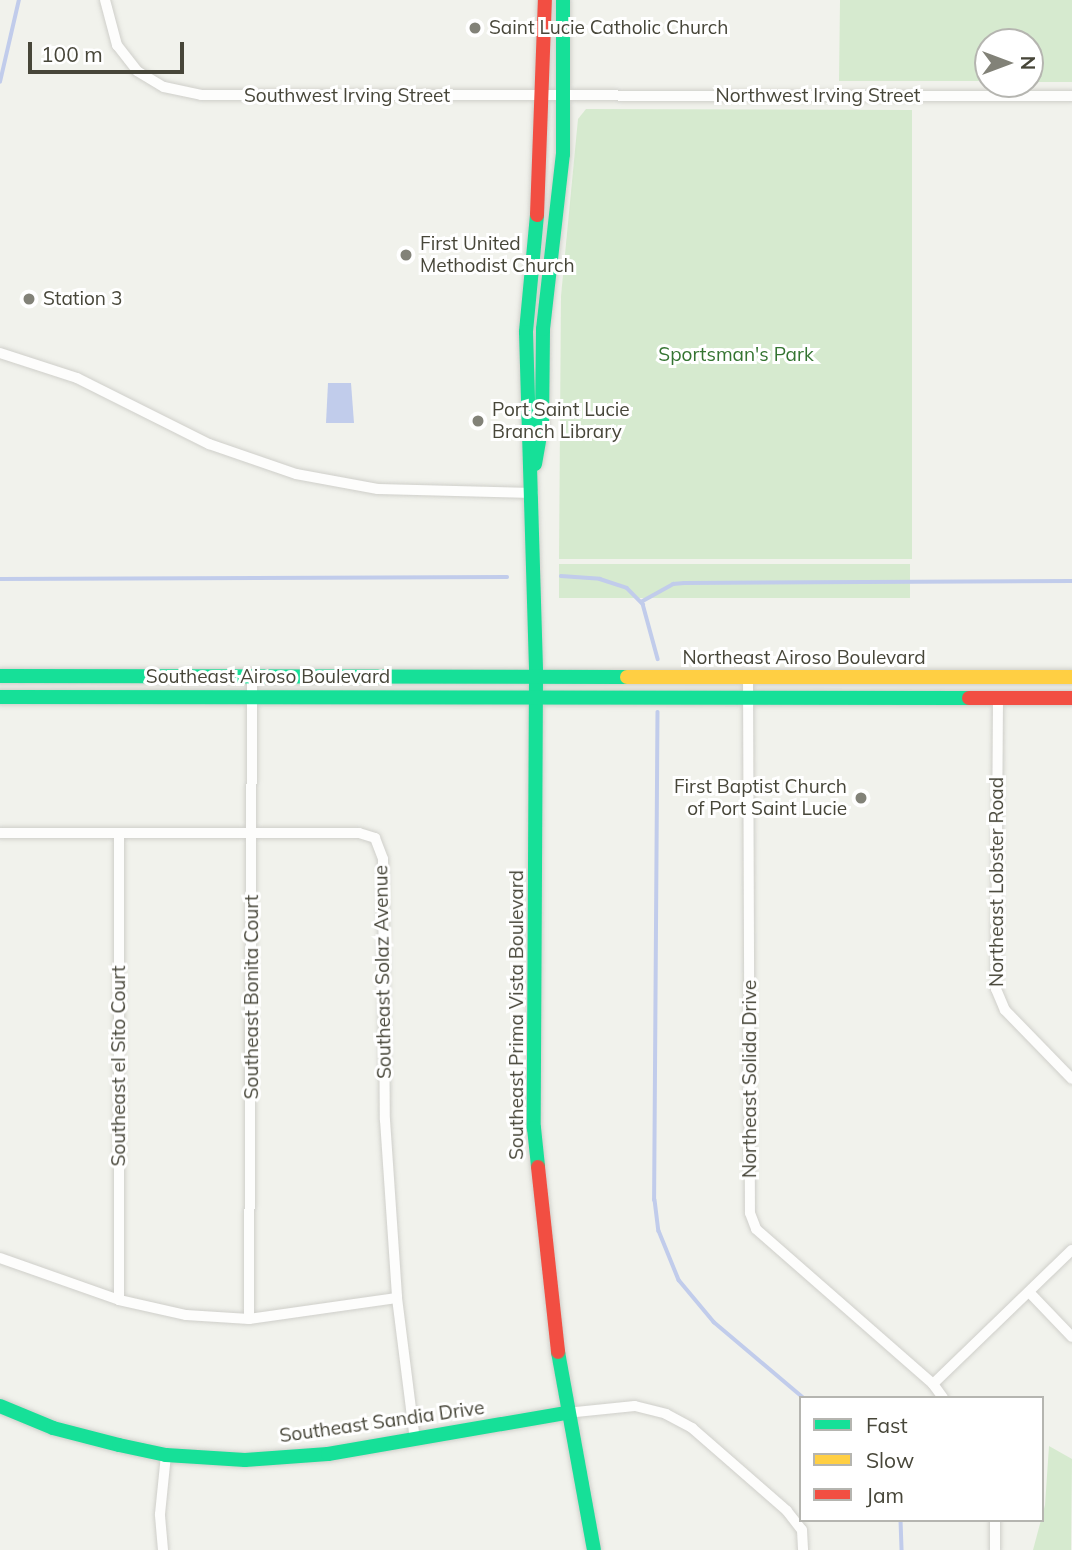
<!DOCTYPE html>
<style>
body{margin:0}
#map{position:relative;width:1072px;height:1550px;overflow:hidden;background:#f1f2ec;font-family:Mulish,sans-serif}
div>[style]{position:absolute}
.green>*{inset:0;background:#d6eacf;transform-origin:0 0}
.water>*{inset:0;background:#c1cceb}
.stream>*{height:3.5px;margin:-1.75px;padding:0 1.75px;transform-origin:1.75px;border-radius:1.75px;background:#c1cceb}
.roads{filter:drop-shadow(0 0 2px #cfcfca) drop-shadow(0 0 2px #cfcfca)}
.street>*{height:10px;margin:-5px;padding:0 5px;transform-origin:5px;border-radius:5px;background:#fdfdfc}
.fast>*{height:14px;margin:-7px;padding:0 7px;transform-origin:7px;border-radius:7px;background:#16e098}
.slow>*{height:14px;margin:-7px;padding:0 7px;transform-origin:7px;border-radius:7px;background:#ffcf43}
.jam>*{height:14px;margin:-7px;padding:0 7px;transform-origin:7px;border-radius:7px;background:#f24e42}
.dots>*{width:19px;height:19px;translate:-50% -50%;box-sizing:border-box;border:4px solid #fff;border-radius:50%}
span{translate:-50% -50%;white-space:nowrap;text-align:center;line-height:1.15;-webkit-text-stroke:6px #fff;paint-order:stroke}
.poi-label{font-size:19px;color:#474639}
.left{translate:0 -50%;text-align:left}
.right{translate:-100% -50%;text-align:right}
.street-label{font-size:19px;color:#474639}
.park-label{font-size:19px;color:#347431}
.legend{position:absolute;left:799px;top:1396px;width:245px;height:126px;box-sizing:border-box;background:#fff;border:2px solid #b5b5b0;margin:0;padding:9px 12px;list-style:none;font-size:21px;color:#474639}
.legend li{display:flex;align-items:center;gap:14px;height:35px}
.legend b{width:35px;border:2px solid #b5b5b0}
.north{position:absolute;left:974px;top:28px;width:70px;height:70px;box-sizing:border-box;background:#fff;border:2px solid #b5b5b0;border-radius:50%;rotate:90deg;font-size:19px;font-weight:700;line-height:28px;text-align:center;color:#474639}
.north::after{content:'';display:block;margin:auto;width:24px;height:32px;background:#828278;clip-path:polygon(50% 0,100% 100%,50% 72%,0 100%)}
.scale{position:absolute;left:28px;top:42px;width:156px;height:32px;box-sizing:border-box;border:4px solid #474639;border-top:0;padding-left:9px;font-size:21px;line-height:24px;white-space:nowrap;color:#474639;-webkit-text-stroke:5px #fff;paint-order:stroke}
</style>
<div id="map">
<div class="green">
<div style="clip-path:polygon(840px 0,1072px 0,1072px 82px,1030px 82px,1030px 42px,988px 42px,988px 81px,839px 81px)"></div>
<div style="clip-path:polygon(586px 109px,912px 110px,912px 559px,559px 559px,561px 296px,578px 119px)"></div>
<div style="left:559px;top:564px;width:351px;height:34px"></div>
<div style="clip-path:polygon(1049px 1446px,1072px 1459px,1071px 1550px,1033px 1550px,1045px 1505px)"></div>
</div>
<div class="water">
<div style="clip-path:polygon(328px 383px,351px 383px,354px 423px,326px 423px)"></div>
</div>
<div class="stream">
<div style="left:0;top:82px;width:84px;rotate:-77deg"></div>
<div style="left:561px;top:576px;width:39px;rotate:4deg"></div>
<div style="left:600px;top:579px;width:28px;rotate:18deg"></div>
<div style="left:627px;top:588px;width:23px;rotate:45deg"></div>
<div style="left:643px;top:604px;width:57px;rotate:74.7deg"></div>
<div style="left:0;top:579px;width:507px;rotate:-0.23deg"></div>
<div style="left:641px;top:602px;width:37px;rotate:-29deg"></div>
<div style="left:673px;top:584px;width:11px;rotate:-5deg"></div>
<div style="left:684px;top:583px;width:388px;rotate:-0.3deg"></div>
<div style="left:658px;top:712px;width:488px;rotate:90.4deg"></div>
<div style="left:655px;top:1200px;width:31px;rotate:83deg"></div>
<div style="left:659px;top:1231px;width:53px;rotate:67.8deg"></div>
<div style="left:679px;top:1280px;width:55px;rotate:50.2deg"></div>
<div style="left:714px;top:1322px;width:118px;rotate:40.2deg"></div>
<div style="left:901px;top:1520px;width:30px;rotate:88deg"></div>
</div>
<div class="roads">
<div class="street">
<div style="left:105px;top:0;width:47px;rotate:75.1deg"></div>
<div style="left:117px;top:45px;width:33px;rotate:52deg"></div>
<div style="left:137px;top:71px;width:31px;rotate:31deg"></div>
<div style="left:164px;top:87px;width:38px;rotate:12deg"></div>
<div style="left:201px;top:95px;width:871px;rotate:0.07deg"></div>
<div style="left:0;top:353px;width:81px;rotate:18deg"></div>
<div style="left:77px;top:378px;width:148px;rotate:26.6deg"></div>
<div style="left:209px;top:444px;width:92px;rotate:19deg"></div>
<div style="left:296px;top:474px;width:83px;rotate:10.4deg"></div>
<div style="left:378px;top:489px;width:155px;rotate:1.5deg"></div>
<div style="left:748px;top:677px;width:536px;rotate:89.79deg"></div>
<div style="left:750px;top:1213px;width:17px;rotate:69deg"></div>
<div style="left:756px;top:1229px;width:235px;rotate:41.2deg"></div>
<div style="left:933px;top:1384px;width:17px;rotate:54deg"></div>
<div style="left:998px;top:699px;width:290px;rotate:90.4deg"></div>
<div style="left:996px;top:989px;width:23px;rotate:67deg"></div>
<div style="left:1005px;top:1010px;width:96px;rotate:45.8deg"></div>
<div style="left:0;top:833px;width:359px"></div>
<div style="left:359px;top:833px;width:17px;rotate:17deg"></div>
<div style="left:375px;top:838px;width:22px;rotate:69deg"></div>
<div style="left:383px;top:859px;width:261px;rotate:89.6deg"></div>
<div style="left:385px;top:1120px;width:178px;rotate:86.1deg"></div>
<div style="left:397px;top:1298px;width:143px;rotate:82.8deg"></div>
<div style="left:119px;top:833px;width:467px;rotate:90deg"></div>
<div style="left:0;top:1258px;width:126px;rotate:19.4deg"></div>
<div style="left:119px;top:1300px;width:69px;rotate:12.6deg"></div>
<div style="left:186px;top:1315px;width:63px;rotate:3.6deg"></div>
<div style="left:249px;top:1319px;width:149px;rotate:-8.1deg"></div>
<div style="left:1029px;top:1292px;width:62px;rotate:46.3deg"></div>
<div style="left:249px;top:1319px;width:643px;rotate:-89.73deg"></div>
<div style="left:933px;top:1384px;width:193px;rotate:-44deg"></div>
<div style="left:566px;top:1413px;width:69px;rotate:-5.8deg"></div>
<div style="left:635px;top:1406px;width:32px;rotate:14deg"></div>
<div style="left:666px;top:1414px;width:30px;rotate:28deg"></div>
<div style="left:692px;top:1428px;width:126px;rotate:41.1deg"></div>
<div style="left:787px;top:1511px;width:24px;rotate:52deg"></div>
<div style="left:802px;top:1530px;width:20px;rotate:87deg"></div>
<div style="left:995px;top:1520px;width:30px;rotate:90deg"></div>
<div style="left:163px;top:1550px;width:36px;rotate:-95deg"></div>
<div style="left:160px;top:1514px;width:59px;rotate:-84.2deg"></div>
</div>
<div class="fast">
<div style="left:537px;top:215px;width:118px;rotate:95.4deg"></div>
<div style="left:526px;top:332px;width:344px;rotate:88.3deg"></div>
<div style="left:536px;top:676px;width:452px;rotate:90.3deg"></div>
<div style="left:534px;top:1128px;width:39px;rotate:84deg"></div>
<div style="left:535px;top:464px;width:39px;rotate:-80deg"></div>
<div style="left:542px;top:426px;width:97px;rotate:-89.4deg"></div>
<div style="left:543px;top:329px;width:176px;rotate:-83.5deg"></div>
<div style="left:563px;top:154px;width:154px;rotate:-90deg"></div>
<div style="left:0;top:676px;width:627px;rotate:0.09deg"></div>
<div style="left:0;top:697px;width:969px;rotate:0.06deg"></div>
<div style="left:558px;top:1352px;width:201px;rotate:79.7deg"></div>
<div style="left:0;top:1406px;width:57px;rotate:22.5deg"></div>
<div style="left:53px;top:1428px;width:68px;rotate:14.4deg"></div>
<div style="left:119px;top:1445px;width:48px;rotate:12deg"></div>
<div style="left:166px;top:1455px;width:79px;rotate:3.6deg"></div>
<div style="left:245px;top:1460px;width:83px;rotate:-4.1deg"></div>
<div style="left:328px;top:1454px;width:242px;rotate:-9.8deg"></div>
</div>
<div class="slow">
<div style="left:627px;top:677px;width:445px"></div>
</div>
<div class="jam">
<div style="left:537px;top:215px;width:215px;rotate:-87.9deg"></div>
<div style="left:969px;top:698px;width:103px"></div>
<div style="left:538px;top:1167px;width:186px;rotate:83.8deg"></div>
</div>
</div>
<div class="dots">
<div style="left:475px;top:28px;background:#828278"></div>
<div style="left:406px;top:255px;background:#828278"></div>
<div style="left:29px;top:299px;background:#828278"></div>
<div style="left:478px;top:421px;background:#828278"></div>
<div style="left:861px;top:798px;background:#828278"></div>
</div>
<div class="poi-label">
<span class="left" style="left:489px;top:28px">Saint Lucie Catholic Church</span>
<span class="left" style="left:420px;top:255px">First United<br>Methodist Church</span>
<span class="left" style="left:43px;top:299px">Station 3</span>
<span class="left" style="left:492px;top:421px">Port Saint Lucie<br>Branch Library</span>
<span class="right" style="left:847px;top:798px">First Baptist Church<br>of Port Saint Lucie</span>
</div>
<div class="street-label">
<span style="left:347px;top:96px">Southwest Irving Street</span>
<span style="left:818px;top:96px">Northwest Irving Street</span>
<span style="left:804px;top:658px">Northeast Airoso Boulevard</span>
<span style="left:268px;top:677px">Southeast Airoso Boulevard</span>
<span style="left:997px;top:882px;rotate:-90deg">Northeast Lobster Road</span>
<span style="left:383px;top:972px;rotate:-91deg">Southeast Solaz Avenue</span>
<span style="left:252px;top:997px;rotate:-90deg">Southeast Bonita Court</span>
<span style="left:517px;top:1015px;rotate:-90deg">Southeast Prima Vista Boulevard</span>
<span style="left:119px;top:1066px;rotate:-90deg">Southeast el Sito Court</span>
<span style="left:750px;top:1079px;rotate:-90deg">Northeast Solida Drive</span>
<span style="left:382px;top:1422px;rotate:-8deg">Southeast Sandia Drive</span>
</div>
<div class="park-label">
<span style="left:736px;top:355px">Sportsman's Park</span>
</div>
<ul class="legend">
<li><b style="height:9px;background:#16e098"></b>Fast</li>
<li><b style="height:9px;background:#ffcf43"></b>Slow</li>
<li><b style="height:9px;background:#f24e42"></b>Jam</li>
</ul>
<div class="north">N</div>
<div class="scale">100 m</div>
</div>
